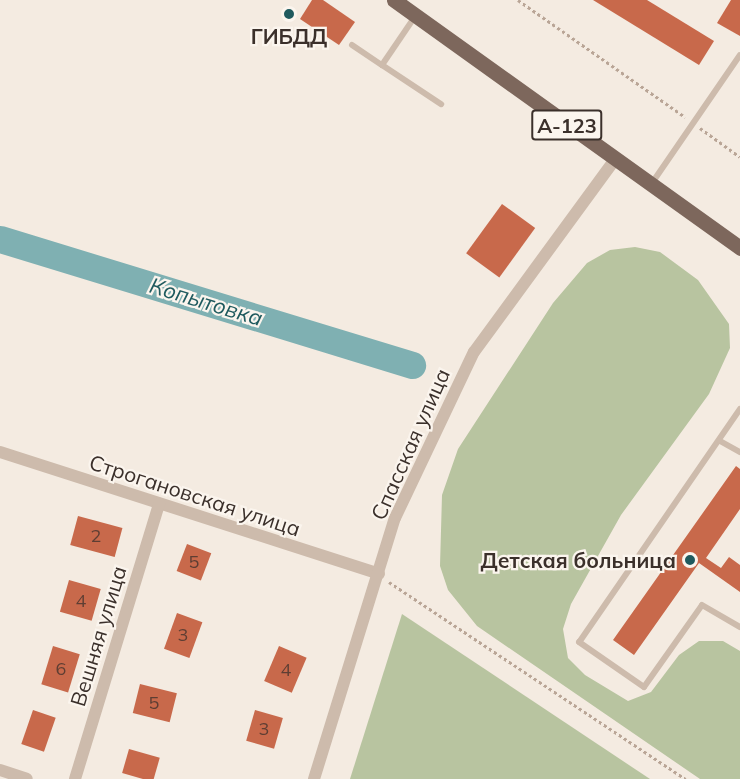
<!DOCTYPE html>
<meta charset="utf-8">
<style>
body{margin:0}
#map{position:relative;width:740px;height:779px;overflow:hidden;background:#f4ebe1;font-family:Mulish,sans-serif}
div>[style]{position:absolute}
.green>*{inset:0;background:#b8c4a0}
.river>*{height:27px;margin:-13.5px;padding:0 13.5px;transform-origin:13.5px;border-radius:13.5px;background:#7fb0b2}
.building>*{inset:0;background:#c8694b;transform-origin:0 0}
.path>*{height:3px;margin-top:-1.5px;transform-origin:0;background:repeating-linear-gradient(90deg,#b9a596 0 3px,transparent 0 6px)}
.lane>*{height:6px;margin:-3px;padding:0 3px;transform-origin:3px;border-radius:3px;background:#cdbbac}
.street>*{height:12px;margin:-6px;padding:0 6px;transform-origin:6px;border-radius:6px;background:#cdbbac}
.primary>*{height:15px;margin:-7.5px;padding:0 7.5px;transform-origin:7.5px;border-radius:7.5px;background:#7d675c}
.dots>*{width:16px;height:16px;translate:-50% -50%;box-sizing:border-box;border:3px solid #fbf5ee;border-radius:50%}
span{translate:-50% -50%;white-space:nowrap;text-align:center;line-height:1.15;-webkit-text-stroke:4.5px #fbf5ee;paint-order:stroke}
.number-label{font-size:18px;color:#5e3e33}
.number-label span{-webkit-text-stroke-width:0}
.shield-label span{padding:2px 4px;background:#fbf5ee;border:2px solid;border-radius:4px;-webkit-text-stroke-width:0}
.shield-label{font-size:20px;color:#3b302b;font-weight:700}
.poi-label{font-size:21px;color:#3b302b;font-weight:700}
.right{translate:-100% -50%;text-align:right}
.street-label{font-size:21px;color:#3b302b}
.water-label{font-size:22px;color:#1f5a5e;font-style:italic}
</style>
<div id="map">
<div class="green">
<div style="clip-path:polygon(635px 247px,660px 252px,698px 280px,729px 324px,730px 348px,709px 394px,621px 515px,571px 604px,563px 629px,568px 658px,585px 675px,628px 701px,651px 692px,679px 655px,699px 641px,723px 641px,740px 651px,740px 779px,700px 779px,477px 626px,448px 590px,440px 566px,442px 495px,458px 449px,553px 303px,587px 263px,610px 250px)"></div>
<div style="clip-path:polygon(402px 614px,650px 779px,350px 779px)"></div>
</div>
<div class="river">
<div style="left:0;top:239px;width:431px;rotate:17deg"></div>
</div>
<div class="building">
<div style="clip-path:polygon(312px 0,323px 0,355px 22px,339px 45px,300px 19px)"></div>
<div style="clip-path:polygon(593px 0,647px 0,714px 41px,699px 65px)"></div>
<div style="clip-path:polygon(731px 0,740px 0,740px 36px,717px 23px)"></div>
<div style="left:502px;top:204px;width:41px;height:61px;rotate:36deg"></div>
<div style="clip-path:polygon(736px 466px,740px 469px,740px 509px,706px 558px,721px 568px,729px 557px,740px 565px,740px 592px,699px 563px,634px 655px,613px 640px)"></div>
<div style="left:78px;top:516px;width:46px;height:30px;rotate:15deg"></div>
<div style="left:187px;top:544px;width:26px;height:29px;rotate:21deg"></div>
<div style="left:69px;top:580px;width:33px;height:33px;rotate:16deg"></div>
<div style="left:177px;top:613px;width:27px;height:38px;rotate:20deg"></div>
<div style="left:53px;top:646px;width:28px;height:40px;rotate:17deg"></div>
<div style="left:279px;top:646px;width:30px;height:38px;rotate:23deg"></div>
<div style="left:140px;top:684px;width:38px;height:30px;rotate:14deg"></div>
<div style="left:33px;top:710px;width:24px;height:36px;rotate:19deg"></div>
<div style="left:255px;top:710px;width:29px;height:32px;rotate:16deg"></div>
<div style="left:129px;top:749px;width:32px;height:25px;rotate:16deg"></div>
</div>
<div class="path">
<div style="left:518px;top:0;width:204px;rotate:35deg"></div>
<div style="left:700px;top:128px;width:49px;rotate:35.9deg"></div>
<div style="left:389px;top:582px;width:356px;rotate:33.6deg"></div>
</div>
<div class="lane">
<div style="left:352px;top:45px;width:36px;rotate:34deg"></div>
<div style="left:382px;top:65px;width:60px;rotate:-55.8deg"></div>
<div style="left:382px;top:65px;width:71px;rotate:33.5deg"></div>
<div style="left:652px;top:183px;width:155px;rotate:-55.5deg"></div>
<div style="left:740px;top:409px;width:283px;rotate:124.6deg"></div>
<div style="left:579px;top:642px;width:79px;rotate:34.7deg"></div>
<div style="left:644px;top:687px;width:100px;rotate:-54.7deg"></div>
<div style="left:702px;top:605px;width:44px;rotate:30.1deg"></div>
<div style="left:720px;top:441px;width:23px;rotate:29deg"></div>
</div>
<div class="street">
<div style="left:0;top:452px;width:398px;rotate:17.8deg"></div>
<div style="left:0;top:770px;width:28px;rotate:18deg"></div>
<div style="left:75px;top:779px;width:288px;rotate:-73deg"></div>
<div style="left:314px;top:779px;width:273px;rotate:-72.8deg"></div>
<div style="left:395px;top:518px;width:184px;rotate:-64.6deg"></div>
<div style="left:474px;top:352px;width:237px;rotate:-53.8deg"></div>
</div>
<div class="primary">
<div style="left:394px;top:0;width:426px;rotate:35.6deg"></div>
</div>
<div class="dots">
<div style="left:289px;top:14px;background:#1f5a5e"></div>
<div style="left:690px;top:560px;background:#1f5a5e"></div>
</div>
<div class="number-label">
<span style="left:96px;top:536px">2</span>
<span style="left:194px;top:562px">5</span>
<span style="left:81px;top:601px">4</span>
<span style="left:183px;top:635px">3</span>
<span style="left:61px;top:669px">6</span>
<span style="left:286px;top:670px">4</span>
<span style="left:154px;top:703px">5</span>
<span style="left:264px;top:729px">3</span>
</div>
<div class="shield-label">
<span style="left:567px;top:125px">А-123</span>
</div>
<div class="poi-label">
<span style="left:289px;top:36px">ГИБДД</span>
<span class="right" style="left:676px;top:560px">Детская больница</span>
</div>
<div class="street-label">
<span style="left:410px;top:444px;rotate:-66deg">Спасская улица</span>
<span style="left:195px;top:495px;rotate:18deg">Строгановская улица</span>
<span style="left:98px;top:636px;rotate:-73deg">Вешняя улица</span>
</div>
<div class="water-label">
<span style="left:206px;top:302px;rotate:17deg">Копытовка</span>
</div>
</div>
